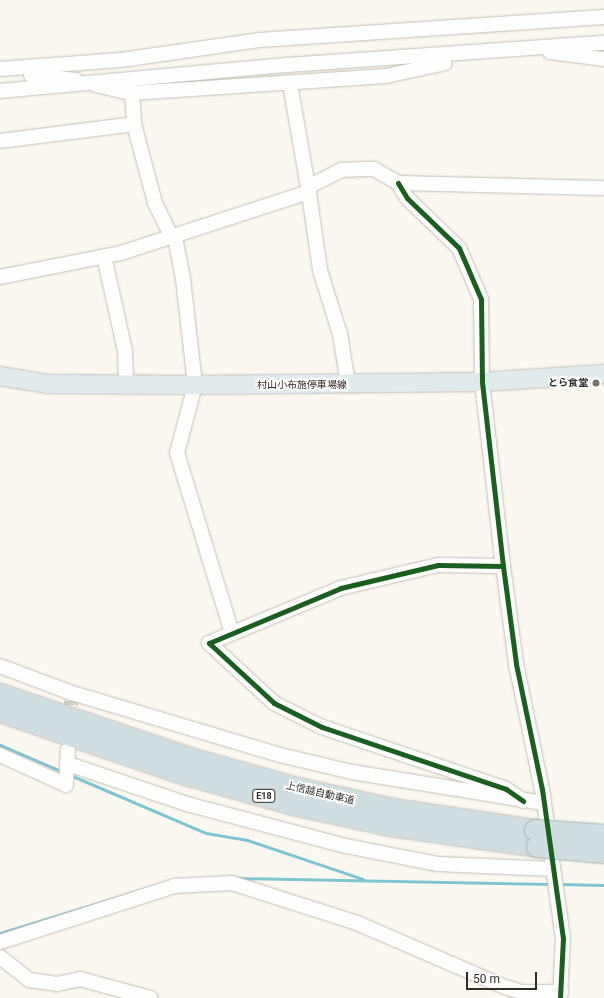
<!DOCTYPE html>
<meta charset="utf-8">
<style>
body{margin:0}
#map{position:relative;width:604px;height:998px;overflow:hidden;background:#fbf8f1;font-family:Roboto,"Noto Sans JP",sans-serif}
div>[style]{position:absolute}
.stream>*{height:3px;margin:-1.5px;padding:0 1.5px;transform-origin:1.5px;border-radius:1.5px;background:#81c4d1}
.minor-tunnel>*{height:14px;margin-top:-7px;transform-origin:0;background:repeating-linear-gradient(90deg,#d2cfc9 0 14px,transparent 0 21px)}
.roads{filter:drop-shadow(0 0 1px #c2bfb9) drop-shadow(0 0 1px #c2bfb9)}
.minor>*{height:14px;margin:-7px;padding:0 7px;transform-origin:7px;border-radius:7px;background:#fefefd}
.major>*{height:18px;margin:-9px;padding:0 9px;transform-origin:9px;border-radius:9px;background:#e2ebec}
.highway>*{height:21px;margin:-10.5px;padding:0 10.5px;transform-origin:10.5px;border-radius:10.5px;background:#d0dee1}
.bridges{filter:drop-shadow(0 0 1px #a4b2b2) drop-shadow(0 0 1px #a4b2b2)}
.highway-bridge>*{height:21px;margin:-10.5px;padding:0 10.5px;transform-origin:10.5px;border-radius:10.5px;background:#d0dee1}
.cycleway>*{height:5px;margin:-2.5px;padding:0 2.5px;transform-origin:2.5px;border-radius:2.5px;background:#1b5e20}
.dots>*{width:11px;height:11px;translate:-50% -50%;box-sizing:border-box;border:2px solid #fff;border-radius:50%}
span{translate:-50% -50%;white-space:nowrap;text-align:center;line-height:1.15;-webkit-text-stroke:4px #fff;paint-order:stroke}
.shield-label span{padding:1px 3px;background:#fff;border:1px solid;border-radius:3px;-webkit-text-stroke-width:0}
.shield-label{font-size:9px;color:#302d28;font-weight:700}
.poi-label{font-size:10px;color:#302d28;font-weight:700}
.right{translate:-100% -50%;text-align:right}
.street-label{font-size:10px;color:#302d28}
.scale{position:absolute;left:466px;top:972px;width:71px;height:18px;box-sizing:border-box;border:2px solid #302d28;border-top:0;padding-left:5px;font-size:12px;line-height:14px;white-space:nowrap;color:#302d28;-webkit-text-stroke:3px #fff;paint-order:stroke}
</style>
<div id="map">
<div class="stream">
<div style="left:0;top:745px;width:69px;rotate:23.2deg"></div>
<div style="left:70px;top:775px;width:148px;rotate:23.1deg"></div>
<div style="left:206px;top:833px;width:42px;rotate:9.7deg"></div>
<div style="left:247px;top:840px;width:122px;rotate:18.6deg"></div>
<div style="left:234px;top:878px;width:318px;rotate:1.1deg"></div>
<div style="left:560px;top:884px;width:44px;rotate:1.3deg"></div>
<div style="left:0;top:933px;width:181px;rotate:-17deg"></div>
</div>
<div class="minor-tunnel">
<div style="left:69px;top:726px;width:25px;rotate:-85deg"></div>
</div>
<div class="roads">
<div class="minor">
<div style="left:550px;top:52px;width:54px;rotate:7.4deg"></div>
<div style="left:0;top:69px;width:121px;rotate:-4.3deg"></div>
<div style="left:121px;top:60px;width:139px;rotate:-8.2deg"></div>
<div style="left:259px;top:40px;width:346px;rotate:-3.8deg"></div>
<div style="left:31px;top:75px;width:45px;rotate:6.3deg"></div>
<div style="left:290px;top:84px;width:105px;rotate:80.1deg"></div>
<div style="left:96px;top:85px;width:37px;rotate:13deg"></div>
<div style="left:132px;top:93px;width:31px;rotate:86deg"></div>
<div style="left:134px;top:124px;width:82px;rotate:75.1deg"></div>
<div style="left:155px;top:203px;width:39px;rotate:64deg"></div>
<div style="left:0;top:91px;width:288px;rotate:-5.2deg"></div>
<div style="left:287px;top:65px;width:318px;rotate:-4deg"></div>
<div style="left:132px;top:93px;width:255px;rotate:-3.8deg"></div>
<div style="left:386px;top:76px;width:60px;rotate:-12.4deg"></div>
<div style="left:0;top:141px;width:135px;rotate:-7.2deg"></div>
<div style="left:398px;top:183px;width:17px;rotate:59deg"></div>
<div style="left:407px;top:198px;width:72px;rotate:43.9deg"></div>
<div style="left:459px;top:248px;width:56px;rotate:66.7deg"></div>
<div style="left:481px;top:299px;width:83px;rotate:89.3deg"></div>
<div style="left:482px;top:382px;width:185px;rotate:83.5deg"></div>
<div style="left:503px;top:566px;width:99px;rotate:82.4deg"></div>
<div style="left:516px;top:664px;width:128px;rotate:78.3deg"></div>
<div style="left:542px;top:789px;width:150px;rotate:82deg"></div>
<div style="left:563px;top:938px;width:60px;rotate:92.9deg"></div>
<div style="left:175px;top:237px;width:43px;rotate:79.2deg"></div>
<div style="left:183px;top:279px;width:107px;rotate:83.5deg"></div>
<div style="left:195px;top:385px;width:70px;rotate:104.8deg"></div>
<div style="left:177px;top:453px;width:188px;rotate:73deg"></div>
<div style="left:104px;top:256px;width:97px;rotate:77.5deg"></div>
<div style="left:125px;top:351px;width:34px;rotate:88deg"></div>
<div style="left:0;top:277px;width:123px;rotate:-11.2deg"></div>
<div style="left:121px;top:253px;width:198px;rotate:-18deg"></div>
<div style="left:348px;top:384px;width:51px;rotate:-99.1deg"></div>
<div style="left:340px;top:334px;width:67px;rotate:-107.4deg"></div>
<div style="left:320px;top:270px;width:84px;rotate:-98.2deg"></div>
<div style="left:308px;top:187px;width:37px;rotate:-27deg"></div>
<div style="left:341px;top:170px;width:33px;rotate:-2deg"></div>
<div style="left:374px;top:169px;width:28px;rotate:30deg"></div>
<div style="left:398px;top:183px;width:206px;rotate:1.4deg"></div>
<div style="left:503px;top:566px;width:65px;rotate:-179.1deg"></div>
<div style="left:438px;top:565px;width:100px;rotate:166.7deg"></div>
<div style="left:341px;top:588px;width:143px;rotate:157.4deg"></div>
<div style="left:209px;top:643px;width:88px;rotate:42.7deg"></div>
<div style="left:274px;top:703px;width:54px;rotate:26.6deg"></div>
<div style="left:322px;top:727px;width:194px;rotate:18.6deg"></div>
<div style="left:506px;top:789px;width:21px;rotate:35deg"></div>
<div style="left:0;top:666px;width:77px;rotate:20.6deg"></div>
<div style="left:72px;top:693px;width:217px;rotate:16.6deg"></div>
<div style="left:280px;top:755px;width:74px;rotate:13.3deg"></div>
<div style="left:352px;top:772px;width:194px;rotate:9.2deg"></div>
<div style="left:0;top:755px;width:72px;rotate:24.4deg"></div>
<div style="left:66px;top:785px;width:35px;rotate:-87deg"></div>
<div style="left:68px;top:764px;width:126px;rotate:18.6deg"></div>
<div style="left:187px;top:804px;width:164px;rotate:14.8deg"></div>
<div style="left:346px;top:846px;width:94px;rotate:11.1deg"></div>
<div style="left:438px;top:864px;width:115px;rotate:2.5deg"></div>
<div style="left:0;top:942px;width:183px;rotate:-17.8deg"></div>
<div style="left:174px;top:886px;width:58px;rotate:-3deg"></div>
<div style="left:232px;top:883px;width:131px;rotate:17.7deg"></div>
<div style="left:357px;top:923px;width:161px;rotate:23.4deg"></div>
<div style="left:505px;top:987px;width:17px;rotate:17deg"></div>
<div style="left:521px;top:992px;width:40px"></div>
<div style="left:0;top:957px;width:37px;rotate:38deg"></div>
<div style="left:29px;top:980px;width:28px;rotate:8deg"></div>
<div style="left:57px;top:984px;width:24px;rotate:-12deg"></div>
<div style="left:80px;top:979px;width:73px;rotate:15deg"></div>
</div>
<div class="major">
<div style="left:0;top:376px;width:49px;rotate:9.5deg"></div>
<div style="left:48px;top:384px;width:147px;rotate:0.4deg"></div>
<div style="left:195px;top:385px;width:287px;rotate:-0.6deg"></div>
<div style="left:482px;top:382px;width:122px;rotate:-3.8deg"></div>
</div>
<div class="highway">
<div style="left:0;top:694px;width:200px;rotate:18.6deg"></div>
<div style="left:190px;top:758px;width:107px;rotate:15.7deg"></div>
<div style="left:293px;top:787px;width:102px;rotate:12.4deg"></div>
<div style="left:393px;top:809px;width:144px;rotate:8.4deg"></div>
<div style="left:0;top:711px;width:195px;rotate:18.8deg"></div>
<div style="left:185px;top:774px;width:112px;rotate:15.5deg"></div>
<div style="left:293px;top:804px;width:99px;rotate:12.2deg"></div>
<div style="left:390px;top:825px;width:148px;rotate:8.1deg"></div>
</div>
</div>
<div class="bridges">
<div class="highway-bridge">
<div style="left:535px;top:830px;width:69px;rotate:4.1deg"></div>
<div style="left:537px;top:846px;width:67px;rotate:5.1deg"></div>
</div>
</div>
<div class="cycleway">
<div style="left:398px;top:183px;width:17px;rotate:59deg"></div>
<div style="left:407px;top:198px;width:72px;rotate:43.9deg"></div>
<div style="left:459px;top:248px;width:56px;rotate:66.7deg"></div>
<div style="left:481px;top:299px;width:83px;rotate:89.3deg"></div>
<div style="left:482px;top:382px;width:185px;rotate:83.5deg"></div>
<div style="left:503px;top:566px;width:99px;rotate:82.4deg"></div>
<div style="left:516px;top:664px;width:128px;rotate:78.3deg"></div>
<div style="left:542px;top:789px;width:150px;rotate:82deg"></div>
<div style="left:563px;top:938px;width:60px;rotate:92.9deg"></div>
<div style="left:503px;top:566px;width:65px;rotate:-179.1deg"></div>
<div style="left:438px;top:565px;width:100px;rotate:166.7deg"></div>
<div style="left:341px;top:588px;width:143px;rotate:157.4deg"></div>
<div style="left:209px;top:643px;width:88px;rotate:42.7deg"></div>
<div style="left:274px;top:703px;width:54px;rotate:26.6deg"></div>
<div style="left:322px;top:727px;width:194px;rotate:18.6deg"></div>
<div style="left:506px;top:789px;width:21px;rotate:35deg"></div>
</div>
<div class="dots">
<div style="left:596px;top:383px;background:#77746e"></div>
</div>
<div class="shield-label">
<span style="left:264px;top:796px">E18</span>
</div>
<div class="poi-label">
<span class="right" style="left:588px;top:383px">とら食堂</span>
</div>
<div class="street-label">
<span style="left:302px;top:385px">村山小布施停車場線</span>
<span style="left:320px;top:793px;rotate:13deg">上信越自動車道</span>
</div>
<div class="scale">50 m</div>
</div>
